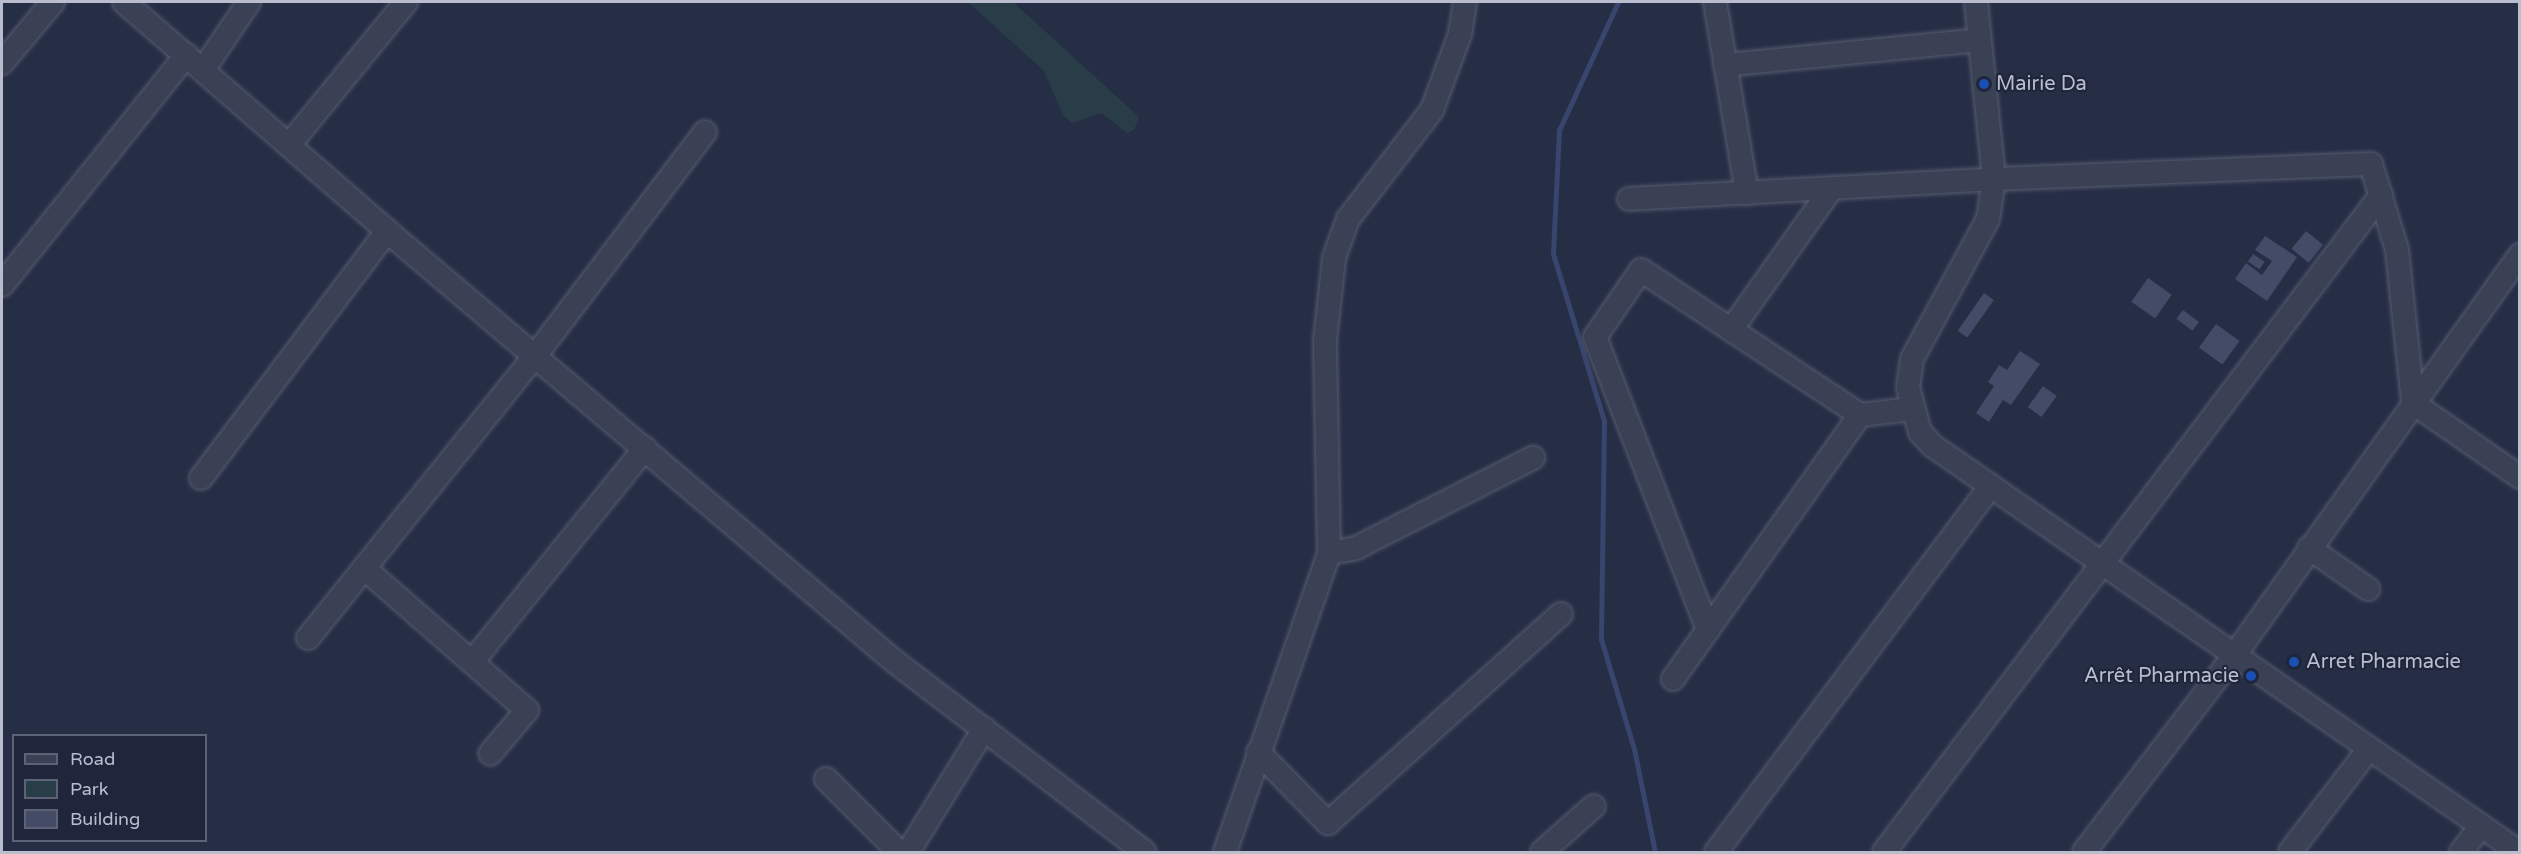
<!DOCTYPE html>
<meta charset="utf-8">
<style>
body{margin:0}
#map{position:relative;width:2521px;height:854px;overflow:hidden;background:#262e46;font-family:"Varela Round",sans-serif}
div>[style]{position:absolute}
.green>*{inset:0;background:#283d47}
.stream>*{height:5px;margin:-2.5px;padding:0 2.5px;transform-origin:2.5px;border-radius:2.5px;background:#39456d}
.building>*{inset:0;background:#434b66;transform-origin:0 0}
.roads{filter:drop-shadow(0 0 2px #575c6f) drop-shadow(0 0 2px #575c6f)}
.minor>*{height:22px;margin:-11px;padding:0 11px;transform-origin:11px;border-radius:11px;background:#3b4155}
.dots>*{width:16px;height:16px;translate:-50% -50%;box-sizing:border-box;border:3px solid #1f263b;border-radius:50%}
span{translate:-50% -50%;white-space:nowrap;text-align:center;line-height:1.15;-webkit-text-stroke:4.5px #1f263b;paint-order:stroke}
.poi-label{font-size:20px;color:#b9bdce}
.left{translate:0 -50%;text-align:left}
.right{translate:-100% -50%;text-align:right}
.frame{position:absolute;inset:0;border:3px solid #b9bdce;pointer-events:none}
.legend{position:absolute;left:12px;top:734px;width:195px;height:108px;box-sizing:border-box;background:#1f263b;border:2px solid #5d6276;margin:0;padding:8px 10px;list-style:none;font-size:18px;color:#b9bdce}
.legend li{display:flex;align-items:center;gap:12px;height:30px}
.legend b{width:30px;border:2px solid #5d6276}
</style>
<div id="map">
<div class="green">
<div style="clip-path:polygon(968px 2px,1013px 2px,1139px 117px,1134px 130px,1127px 133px,1102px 113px,1072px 123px,1063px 115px,1044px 71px)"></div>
</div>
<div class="stream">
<div style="left:1618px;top:2px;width:141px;rotate:114.7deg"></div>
<div style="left:1559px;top:130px;width:124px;rotate:92.8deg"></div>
<div style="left:1553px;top:254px;width:175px;rotate:73deg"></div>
<div style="left:1604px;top:421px;width:218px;rotate:90.8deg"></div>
<div style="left:1601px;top:639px;width:115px;rotate:73.3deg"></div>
<div style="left:1634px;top:749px;width:105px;rotate:78.5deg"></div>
</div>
<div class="building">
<div style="left:2306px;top:231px;width:22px;height:23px;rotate:39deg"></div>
<div style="clip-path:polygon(2265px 236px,2297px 257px,2267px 301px,2235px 279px,2246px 263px,2262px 275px,2272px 261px,2255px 250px)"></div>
<div style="left:2253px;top:254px;width:14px;height:9px;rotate:34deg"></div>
<div style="left:2148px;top:278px;width:29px;height:29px;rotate:35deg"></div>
<div style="left:1984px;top:293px;width:12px;height:46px;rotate:35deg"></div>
<div style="left:2183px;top:310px;width:20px;height:11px;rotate:37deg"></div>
<div style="left:2216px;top:324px;width:29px;height:29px;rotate:36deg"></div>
<div style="clip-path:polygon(2020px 351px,2040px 364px,2011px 405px,2003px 400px,1989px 422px,1976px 413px,1994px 386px,1988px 382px,1999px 365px,2007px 370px)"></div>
<div style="left:2043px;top:386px;width:17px;height:26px;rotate:36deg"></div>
</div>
<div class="roads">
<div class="minor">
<div style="left:124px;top:2px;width:349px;rotate:41deg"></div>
<div style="left:387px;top:231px;width:665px;rotate:40.3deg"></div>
<div style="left:894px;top:661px;width:315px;rotate:37.3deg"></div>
<div style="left:1715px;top:2px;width:194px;rotate:80.5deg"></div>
<div style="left:1976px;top:2px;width:178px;rotate:84.2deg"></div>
<div style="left:1994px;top:179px;width:40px;rotate:98.5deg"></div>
<div style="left:1988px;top:219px;width:159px;rotate:118.5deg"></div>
<div style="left:1912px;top:359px;width:28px;rotate:98deg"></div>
<div style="left:1908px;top:387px;width:47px;rotate:75.1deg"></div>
<div style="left:1920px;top:432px;width:19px;rotate:47deg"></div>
<div style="left:1933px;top:446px;width:713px;rotate:34.72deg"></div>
<div style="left:2px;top:63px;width:80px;rotate:-50.1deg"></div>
<div style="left:1725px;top:65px;width:256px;rotate:-5.6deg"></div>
<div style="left:203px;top:70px;width:82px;rotate:-55.9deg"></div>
<div style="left:289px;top:145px;width:185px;rotate:-50.7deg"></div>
<div style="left:1629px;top:199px;width:366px;rotate:-3.1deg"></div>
<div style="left:1994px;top:179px;width:377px;rotate:-2.3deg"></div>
<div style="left:2371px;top:164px;width:90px;rotate:73.2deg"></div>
<div style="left:2397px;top:250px;width:154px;rotate:84deg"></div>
<div style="left:2413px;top:403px;width:130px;rotate:34.7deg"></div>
<div style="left:2px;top:285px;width:295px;rotate:-51.3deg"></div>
<div style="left:1731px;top:330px;width:174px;rotate:-54.6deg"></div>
<div style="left:201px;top:478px;width:309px;rotate:-53deg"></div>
<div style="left:2309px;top:548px;width:72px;rotate:34.8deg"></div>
<div style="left:1329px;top:553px;width:27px;rotate:-10deg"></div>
<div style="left:1356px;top:548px;width:199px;rotate:-27deg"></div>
<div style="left:364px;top:568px;width:216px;rotate:41.1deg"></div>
<div style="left:527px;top:710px;width:57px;rotate:130.1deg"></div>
<div style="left:1708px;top:630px;width:314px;rotate:-111.1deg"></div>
<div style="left:1595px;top:337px;width:81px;rotate:-55.5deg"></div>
<div style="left:1641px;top:270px;width:263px;rotate:33.5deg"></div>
<div style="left:1860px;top:415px;width:51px;rotate:-6.7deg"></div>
<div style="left:308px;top:638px;width:362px;rotate:-51.2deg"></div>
<div style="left:535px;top:356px;width:281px;rotate:-52.8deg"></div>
<div style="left:472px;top:662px;width:275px;rotate:-51deg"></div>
<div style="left:1673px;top:679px;width:324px;rotate:-54.7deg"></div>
<div style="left:1258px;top:752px;width:100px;rotate:45.4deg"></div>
<div style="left:1328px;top:823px;width:313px;rotate:-41.9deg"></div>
<div style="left:826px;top:779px;width:103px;rotate:45deg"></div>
<div style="left:908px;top:852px;width:145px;rotate:-58.3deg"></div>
<div style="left:1225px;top:852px;width:317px;rotate:-70.8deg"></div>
<div style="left:1329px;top:553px;width:213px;rotate:-91.1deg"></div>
<div style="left:1325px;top:340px;width:82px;rotate:-83.7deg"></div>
<div style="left:1334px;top:258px;width:41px;rotate:-70.3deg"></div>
<div style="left:1348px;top:219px;width:138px;rotate:-52.4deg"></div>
<div style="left:1432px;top:110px;width:81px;rotate:-69.8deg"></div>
<div style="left:1460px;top:34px;width:32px;rotate:-81deg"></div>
<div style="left:1542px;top:852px;width:69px;rotate:-41.5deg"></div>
<div style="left:1716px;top:852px;width:458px;rotate:-53.1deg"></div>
<div style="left:1884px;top:852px;width:824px;rotate:-52.89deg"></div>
<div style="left:2084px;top:852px;width:247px;rotate:-52.6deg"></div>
<div style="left:2234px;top:656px;width:493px;rotate:-54.5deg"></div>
<div style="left:2290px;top:852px;width:128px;rotate:-52.6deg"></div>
<div style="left:2461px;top:852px;width:33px;rotate:-52deg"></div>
</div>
</div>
<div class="dots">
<div style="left:1984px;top:84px;background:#1a4fb4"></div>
<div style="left:2294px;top:662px;background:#1a4fb4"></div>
<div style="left:2251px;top:676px;background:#1a4fb4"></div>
</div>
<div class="poi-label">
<span class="left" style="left:1996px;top:84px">Mairie Da</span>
<span class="left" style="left:2306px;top:662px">Arret Pharmacie</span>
<span class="right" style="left:2239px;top:676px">Arrêt Pharmacie</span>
</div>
<div class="frame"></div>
<ul class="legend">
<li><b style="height:8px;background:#3b4155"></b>Road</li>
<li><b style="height:16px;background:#283d47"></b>Park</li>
<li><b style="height:16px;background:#434b66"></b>Building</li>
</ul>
</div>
